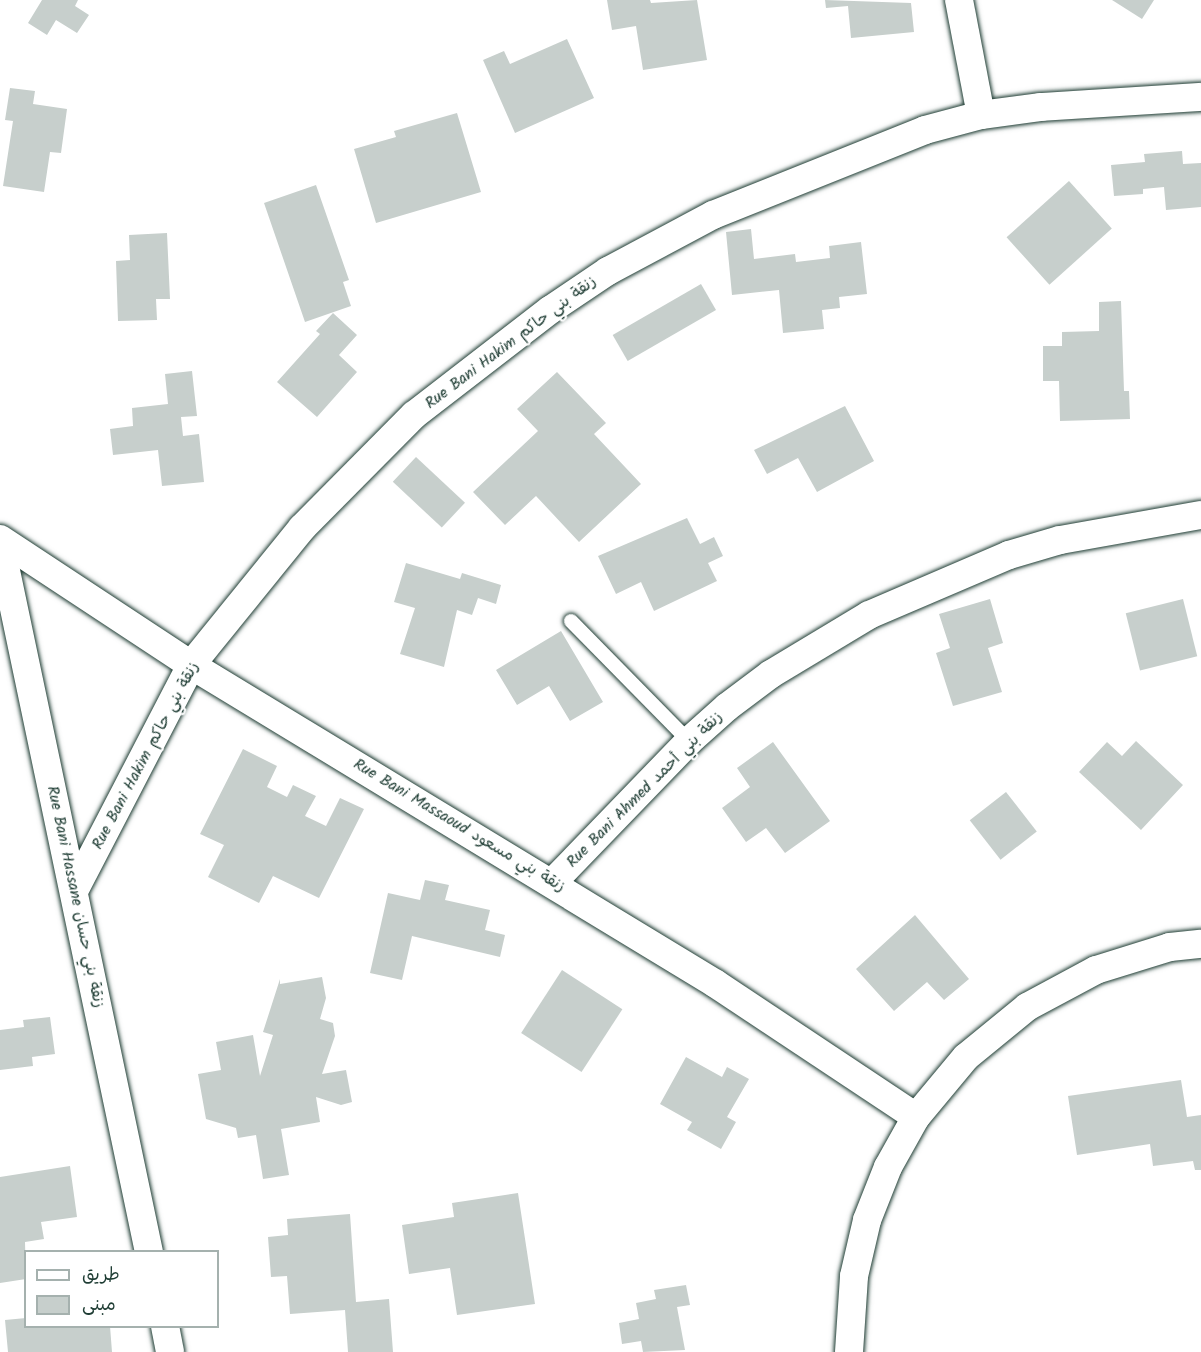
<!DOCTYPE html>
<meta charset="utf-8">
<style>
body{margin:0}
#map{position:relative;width:1201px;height:1352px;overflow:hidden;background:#fff;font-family:Kalam,"Playpen Sans Arabic",sans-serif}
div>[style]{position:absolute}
.building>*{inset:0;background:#c7cfcc;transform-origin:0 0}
.roads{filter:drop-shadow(0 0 2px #1f3d34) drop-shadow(0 0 2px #1f3d34)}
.service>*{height:14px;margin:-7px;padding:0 7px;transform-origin:7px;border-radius:7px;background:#fff}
.minor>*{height:28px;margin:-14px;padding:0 14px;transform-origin:14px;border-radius:14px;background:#fff}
span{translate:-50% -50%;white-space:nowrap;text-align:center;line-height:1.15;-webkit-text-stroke:4.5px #fff;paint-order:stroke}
.street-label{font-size:16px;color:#1f3d34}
.legend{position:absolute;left:24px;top:1250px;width:195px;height:78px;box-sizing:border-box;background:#fff;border:2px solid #a5b1ae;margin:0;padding:8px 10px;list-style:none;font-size:18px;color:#1f3d34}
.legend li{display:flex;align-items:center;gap:12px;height:30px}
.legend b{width:30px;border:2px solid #a5b1ae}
</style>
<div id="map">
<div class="building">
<div style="clip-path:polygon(42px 0,78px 0,75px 6px,89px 15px,77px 33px,56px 20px,47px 35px,28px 23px)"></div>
<div style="clip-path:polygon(607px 0,650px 0,651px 3px,697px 0,707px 60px,643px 70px,636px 26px,612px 30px)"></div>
<div style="clip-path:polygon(825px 0,911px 3px,914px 32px,851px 38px,848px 6px,826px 8px)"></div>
<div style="clip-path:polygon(1112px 0,1154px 0,1142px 19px)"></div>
<div style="clip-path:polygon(567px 39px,594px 98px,515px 133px,483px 60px,504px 51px,510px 64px)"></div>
<div style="clip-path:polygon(10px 88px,35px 91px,33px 104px,67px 109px,61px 153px,50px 152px,44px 192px,3px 186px,13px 121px,5px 120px)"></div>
<div style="clip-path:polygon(457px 113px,481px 192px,376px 223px,354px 149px,396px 137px,394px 131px)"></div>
<div style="clip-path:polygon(1182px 151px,1183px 164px,1201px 163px,1201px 207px,1166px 210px,1164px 187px,1143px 189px,1143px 194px,1114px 196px,1111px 165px,1145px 162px,1144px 154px)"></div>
<div style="left:1069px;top:181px;width:64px;height:84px;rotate:48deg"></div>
<div style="clip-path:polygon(316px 185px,349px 280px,343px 282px,351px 306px,305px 322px,264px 203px)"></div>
<div style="clip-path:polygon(751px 229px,754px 259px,795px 254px,796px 262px,830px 258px,829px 246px,861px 242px,867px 294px,839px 297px,840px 308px,822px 310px,824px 329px,783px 333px,779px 290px,732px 295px,726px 232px)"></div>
<div style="clip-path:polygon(167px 233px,170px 299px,156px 299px,157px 320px,118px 321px,116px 261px,130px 260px,129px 235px)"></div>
<div style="left:701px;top:284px;width:30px;height:102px;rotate:60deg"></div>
<div style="clip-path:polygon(1121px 301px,1124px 391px,1129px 391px,1130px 419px,1060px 421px,1059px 381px,1043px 381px,1043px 346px,1062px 346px,1062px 332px,1099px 331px,1099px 302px)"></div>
<div style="clip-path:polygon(333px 313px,357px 335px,339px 355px,357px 372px,317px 417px,277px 382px,320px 334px,316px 331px)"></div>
<div style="clip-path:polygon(192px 371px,197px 416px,181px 417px,183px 436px,199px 434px,204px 482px,162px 486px,158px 450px,113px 455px,110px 429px,133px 426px,132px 408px,168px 404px,165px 374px)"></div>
<div style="clip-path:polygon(557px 372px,606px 423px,594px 434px,641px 484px,579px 542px,536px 496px,505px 525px,473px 492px,538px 431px,517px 409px)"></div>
<div style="clip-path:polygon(845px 406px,874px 461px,817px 492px,798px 458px,767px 474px,754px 450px)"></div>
<div style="left:416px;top:457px;width:67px;height:34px;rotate:43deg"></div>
<div style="clip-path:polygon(687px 518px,700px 544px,714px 537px,723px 556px,708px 563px,717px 581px,654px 611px,641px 582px,616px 594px,598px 556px)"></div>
<div style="clip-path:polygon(406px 563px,460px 579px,462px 573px,501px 585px,496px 604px,478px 598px,472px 615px,457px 610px,444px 667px,400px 654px,415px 608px,394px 602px)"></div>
<div style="clip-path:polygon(990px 599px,1003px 643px,988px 648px,1002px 692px,953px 706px,936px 653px,950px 648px,939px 614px)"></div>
<div style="left:1183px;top:599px;width:59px;height:59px;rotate:76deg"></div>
<div style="clip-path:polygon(561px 631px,603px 702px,570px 721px,549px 686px,517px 705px,496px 670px)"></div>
<div style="clip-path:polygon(1136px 741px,1183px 785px,1141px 830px,1079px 772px,1107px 742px,1122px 756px)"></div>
<div style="clip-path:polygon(773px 742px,830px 821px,785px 853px,766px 828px,746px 842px,722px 808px,750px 787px,737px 768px)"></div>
<div style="clip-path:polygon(243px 749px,277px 766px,267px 787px,287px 797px,293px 785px,316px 796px,305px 816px,326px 826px,340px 798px,364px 809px,319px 898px,273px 876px,259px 903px,208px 877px,224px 845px,200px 834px)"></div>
<div style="left:1006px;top:792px;width:50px;height:46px;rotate:52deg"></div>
<div style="clip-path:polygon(425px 880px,449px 885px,445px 900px,490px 910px,485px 930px,505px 935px,500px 957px,412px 936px,402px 980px,370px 973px,388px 893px,420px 900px)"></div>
<div style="clip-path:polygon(915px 915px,969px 979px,944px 1000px,927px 982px,894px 1011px,856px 969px)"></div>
<div style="left:562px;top:970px;width:72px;height:75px;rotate:33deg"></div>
<div style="clip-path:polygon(322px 977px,326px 998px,320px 1019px,333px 1023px,335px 1036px,322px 1074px,346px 1070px,352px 1102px,341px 1105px,316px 1097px,320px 1122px,281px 1129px,289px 1175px,263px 1179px,256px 1135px,238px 1138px,236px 1128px,206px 1119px,198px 1074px,221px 1070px,216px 1042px,253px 1035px,260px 1076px,273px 1035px,263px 1032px,280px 979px,280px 984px)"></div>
<div style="clip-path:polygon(50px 1017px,55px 1054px,32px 1057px,33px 1066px,0 1070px,0 1030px,24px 1027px,23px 1020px)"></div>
<div style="clip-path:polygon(686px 1057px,722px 1077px,727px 1067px,749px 1079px,727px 1117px,736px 1122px,721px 1149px,687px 1130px,692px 1122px,660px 1104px)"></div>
<div style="clip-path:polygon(1181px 1080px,1187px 1117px,1201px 1115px,1201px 1170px,1195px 1170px,1193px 1161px,1153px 1166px,1150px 1144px,1077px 1155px,1068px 1096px)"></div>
<div style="clip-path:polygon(70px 1166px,77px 1217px,41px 1222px,44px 1239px,25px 1242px,26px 1279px,0 1283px,0 1177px)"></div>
<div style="clip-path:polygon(518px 1193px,535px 1304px,457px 1315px,450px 1268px,409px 1274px,402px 1225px,454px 1217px,452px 1203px)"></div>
<div style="clip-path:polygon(350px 1214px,356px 1302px,389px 1299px,393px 1352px,348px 1352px,345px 1310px,290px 1314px,287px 1276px,271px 1277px,268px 1237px,288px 1235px,287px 1219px)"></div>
<div style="clip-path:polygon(686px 1285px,690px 1305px,677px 1307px,685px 1350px,643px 1352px,641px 1341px,622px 1344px,619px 1323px,639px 1319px,636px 1303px,656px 1299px,654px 1290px)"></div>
<div style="clip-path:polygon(26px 1318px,26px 1326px,110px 1326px,112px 1352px,8px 1352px,5px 1320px)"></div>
</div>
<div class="roads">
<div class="service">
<div style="left:571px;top:621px;width:168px;rotate:45.5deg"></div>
</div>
<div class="minor">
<div style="left:959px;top:0;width:117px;rotate:79.2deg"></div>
<div style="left:0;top:539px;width:229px;rotate:33.4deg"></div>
<div style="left:191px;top:665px;width:614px;rotate:31.28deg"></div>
<div style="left:716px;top:984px;width:240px;rotate:33.6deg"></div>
<div style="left:0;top:542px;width:725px;rotate:78.15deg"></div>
<div style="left:553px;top:882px;width:196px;rotate:-46deg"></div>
<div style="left:689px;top:741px;width:51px;rotate:-41.8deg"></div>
<div style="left:727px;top:707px;width:55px;rotate:-36.9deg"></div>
<div style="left:771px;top:674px;width:114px;rotate:-31deg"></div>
<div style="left:869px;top:615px;width:152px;rotate:-23.2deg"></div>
<div style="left:1009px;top:555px;width:53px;rotate:-16.4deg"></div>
<div style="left:1060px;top:540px;width:143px;rotate:-10.1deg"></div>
<div style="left:74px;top:891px;width:254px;rotate:-62.6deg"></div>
<div style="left:191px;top:665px;width:176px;rotate:-51deg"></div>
<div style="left:302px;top:528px;width:159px;rotate:-45.3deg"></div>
<div style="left:414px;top:415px;width:172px;rotate:-37.7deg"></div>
<div style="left:550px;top:310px;width:70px;rotate:-33.9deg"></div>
<div style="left:608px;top:271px;width:119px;rotate:-28.1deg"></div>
<div style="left:713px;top:215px;width:228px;rotate:-21.8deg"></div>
<div style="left:925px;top:130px;width:58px;rotate:-15deg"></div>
<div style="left:981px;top:115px;width:61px;rotate:-7.6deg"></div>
<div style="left:1041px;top:107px;width:160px;rotate:-3.6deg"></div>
<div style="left:165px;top:1326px;width:26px;rotate:79deg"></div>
<div style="left:849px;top:1352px;width:76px;rotate:-86.2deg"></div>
<div style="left:854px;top:1276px;width:57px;rotate:-76.9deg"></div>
<div style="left:867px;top:1220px;width:57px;rotate:-68.4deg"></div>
<div style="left:888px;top:1167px;width:57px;rotate:-60.8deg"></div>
<div style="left:916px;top:1117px;width:78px;rotate:-50.2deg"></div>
<div style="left:966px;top:1057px;width:79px;rotate:-39.3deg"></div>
<div style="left:1027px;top:1007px;width:78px;rotate:-28.2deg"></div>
<div style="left:1096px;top:970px;width:77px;rotate:-17.3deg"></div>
<div style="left:1170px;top:947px;width:31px;rotate:-6deg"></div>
</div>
</div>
<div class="street-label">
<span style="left:511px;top:343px;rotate:-37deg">Rue Bani Hakim زنقة بني حاكم</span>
<span style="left:146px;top:756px;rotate:-62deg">Rue Bani Hakim زنقة بني حاكم</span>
<span style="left:645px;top:790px;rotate:-45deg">Rue Bani Ahmed زنقة بني أحمد</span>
<span style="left:459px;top:826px;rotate:31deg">Rue Bani Massaoud زنقة بني مسعود</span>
<span style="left:75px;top:897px;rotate:78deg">Rue Bani Hassane زنقة بني حسان</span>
</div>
<ul class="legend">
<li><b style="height:8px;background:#fff"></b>طريق</li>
<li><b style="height:16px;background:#c7cfcc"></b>مبنى</li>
</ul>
</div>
